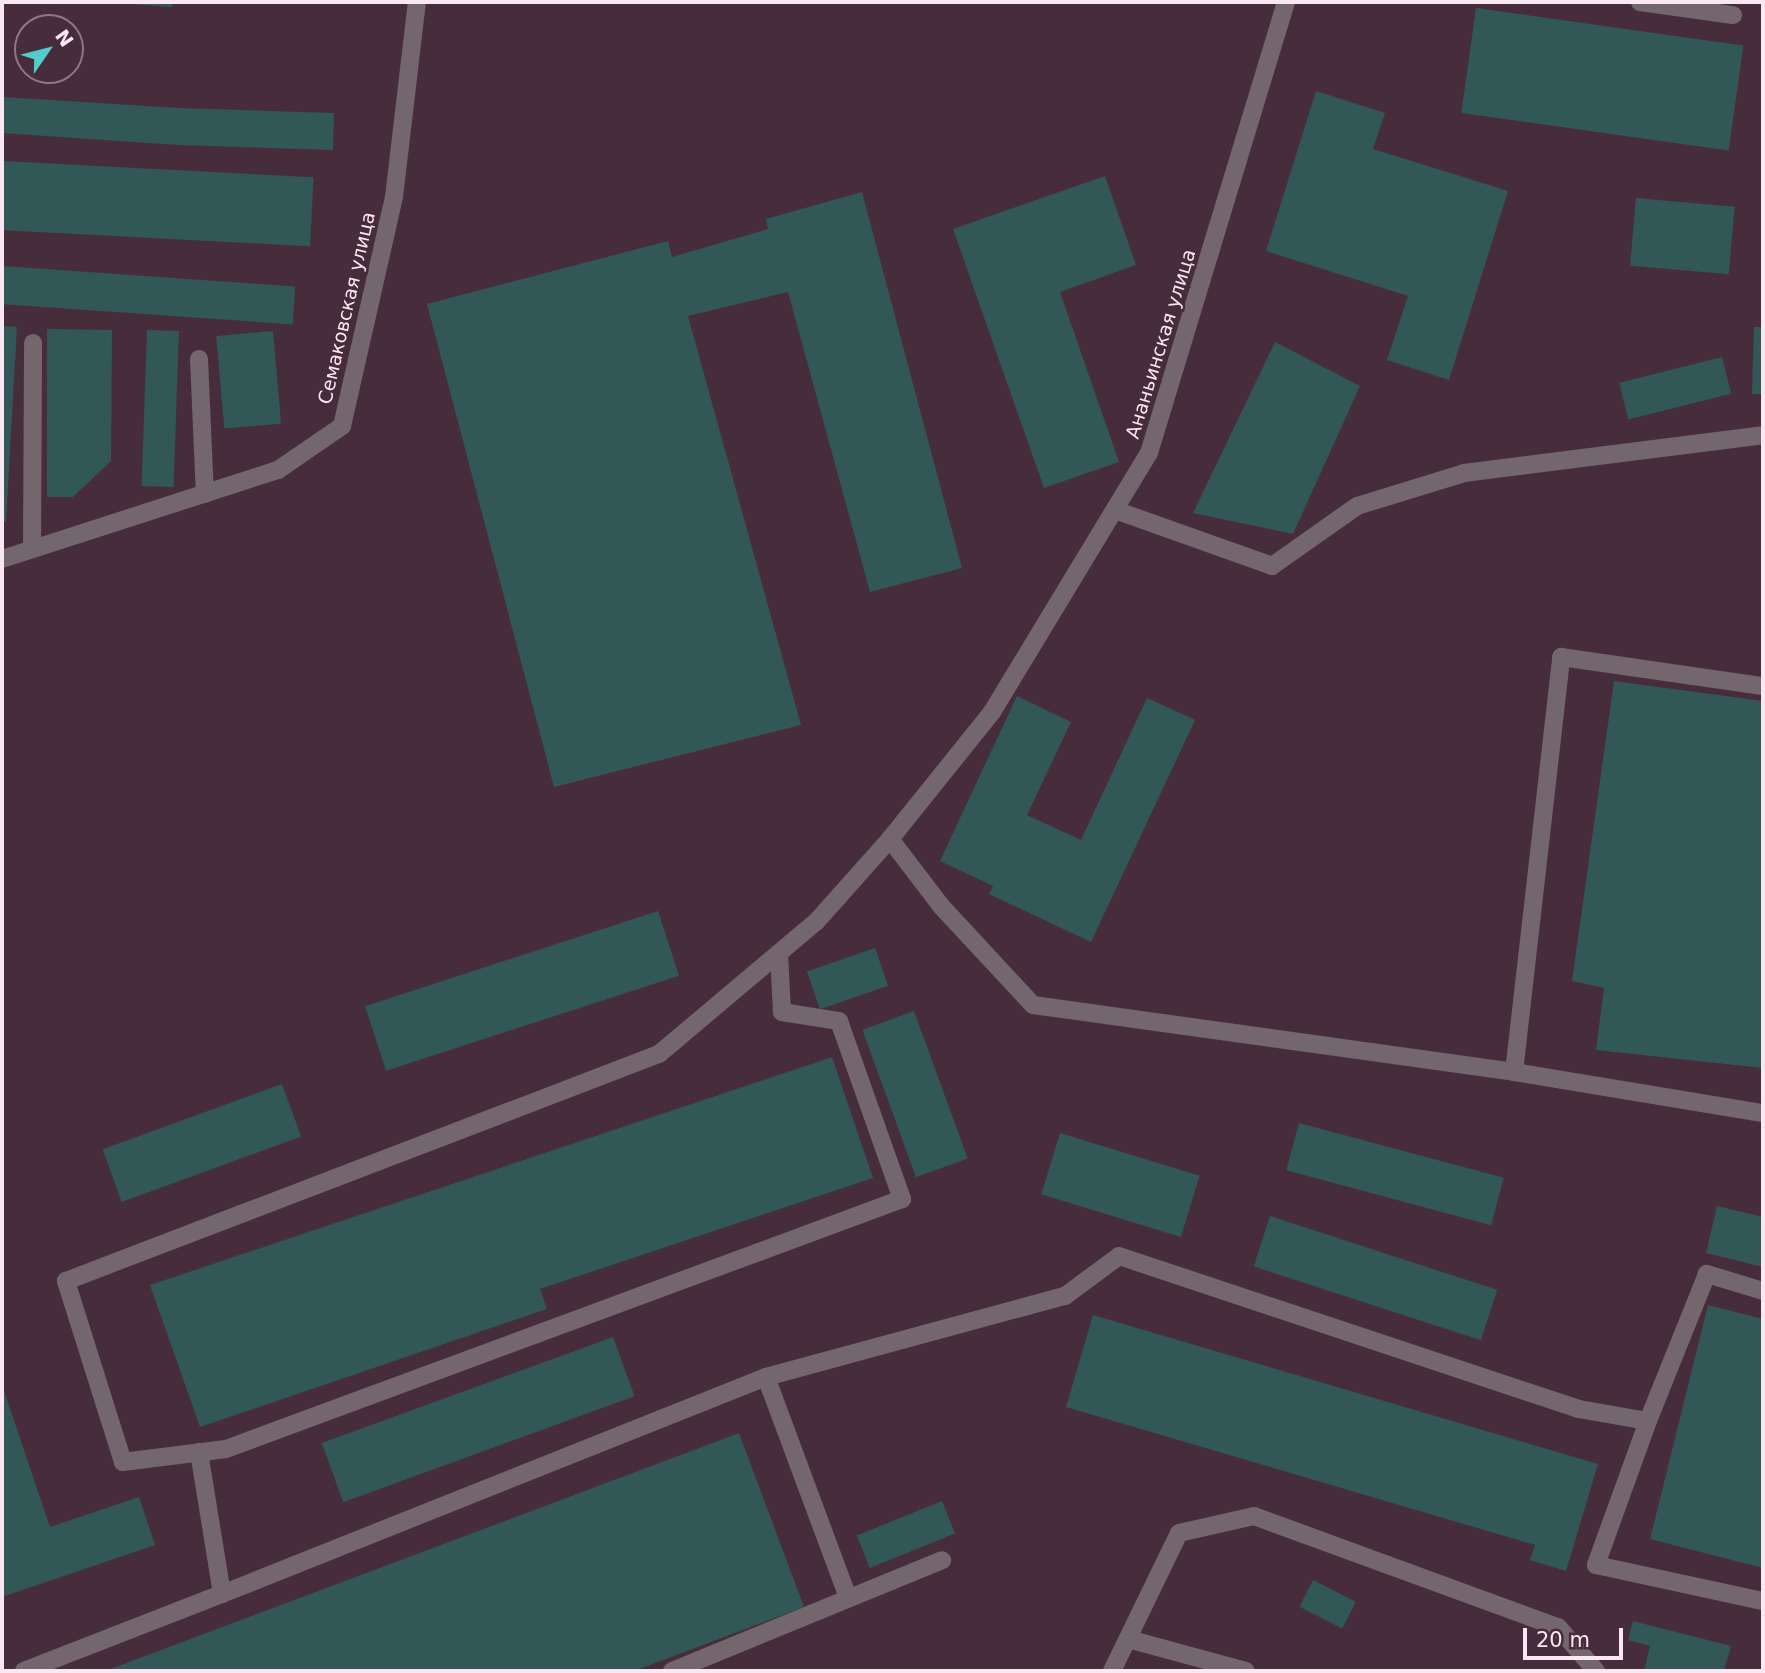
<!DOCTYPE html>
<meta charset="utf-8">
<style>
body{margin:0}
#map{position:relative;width:1765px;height:1673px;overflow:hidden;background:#472d3b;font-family:"DejaVu Sans",sans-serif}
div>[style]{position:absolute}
.building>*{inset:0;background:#315757;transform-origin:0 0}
.minor>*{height:18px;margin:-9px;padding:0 9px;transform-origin:9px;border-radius:9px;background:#73666d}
span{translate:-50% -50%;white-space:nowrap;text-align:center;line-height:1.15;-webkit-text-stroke:5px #472d3b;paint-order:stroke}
.street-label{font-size:19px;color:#f9e8f1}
.frame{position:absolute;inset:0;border:4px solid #f9e8f1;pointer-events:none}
.north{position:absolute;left:14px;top:14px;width:70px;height:70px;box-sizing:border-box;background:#472d3b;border:2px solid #8e7884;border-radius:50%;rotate:55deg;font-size:19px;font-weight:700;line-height:28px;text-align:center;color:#f9e8f1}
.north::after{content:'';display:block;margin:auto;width:24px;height:32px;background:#52cdcc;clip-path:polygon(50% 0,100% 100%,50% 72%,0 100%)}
.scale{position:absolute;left:1523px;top:1628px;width:100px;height:32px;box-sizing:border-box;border:4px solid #f9e8f1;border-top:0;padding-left:9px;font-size:21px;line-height:24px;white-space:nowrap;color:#f9e8f1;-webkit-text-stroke:5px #472d3b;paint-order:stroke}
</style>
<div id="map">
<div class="building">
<div style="clip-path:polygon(129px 2px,173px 2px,172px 7px,129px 4px)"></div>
<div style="left:1476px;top:8px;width:270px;height:106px;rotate:8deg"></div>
<div style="clip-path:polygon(1316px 91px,1385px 113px,1373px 149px,1508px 191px,1449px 380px,1387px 360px,1408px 296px,1266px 251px)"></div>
<div style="clip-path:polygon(2px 97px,178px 108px,334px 113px,333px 150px,178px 145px,2px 133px)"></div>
<div style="left:2px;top:161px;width:312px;height:69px;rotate:3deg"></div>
<div style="clip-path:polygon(1105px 176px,1136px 265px,1060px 292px,1119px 462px,1044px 488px,953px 229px)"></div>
<div style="clip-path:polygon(862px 192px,962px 568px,870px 592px,788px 292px,688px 316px,801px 725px,554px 787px,427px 304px,668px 241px,672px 257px,768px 229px,766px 219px)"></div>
<div style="left:1636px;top:198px;width:99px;height:68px;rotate:5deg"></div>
<div style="left:2px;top:266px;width:294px;height:38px;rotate:4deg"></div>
<div style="clip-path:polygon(2px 326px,17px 327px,6px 522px,2px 521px)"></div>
<div style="clip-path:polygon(1754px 327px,1763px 327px,1763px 394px,1752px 394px)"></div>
<div style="clip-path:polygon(47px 329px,112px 330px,111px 461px,73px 497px,47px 497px)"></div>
<div style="left:147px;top:330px;width:32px;height:156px;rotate:2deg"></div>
<div style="left:273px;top:331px;width:93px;height:57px;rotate:85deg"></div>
<div style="clip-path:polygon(1275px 342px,1360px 386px,1293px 534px,1193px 513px)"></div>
<div style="left:1722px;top:357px;width:38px;height:106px;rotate:76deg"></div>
<div style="clip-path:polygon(1614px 681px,1763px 701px,1763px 1068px,1596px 1050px,1604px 988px,1572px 981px)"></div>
<div style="clip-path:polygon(1017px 696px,1071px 722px,1027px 815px,1081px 840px,1147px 698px,1195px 720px,1091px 942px,989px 894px,993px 886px,940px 861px)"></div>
<div style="left:658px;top:911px;width:68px;height:308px;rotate:72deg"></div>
<div style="left:875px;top:948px;width:40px;height:72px;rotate:71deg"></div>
<div style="left:914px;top:1011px;width:157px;height:55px;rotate:70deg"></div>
<div style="clip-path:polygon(832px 1057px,873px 1178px,540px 1289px,547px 1309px,200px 1427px,150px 1285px)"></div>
<div style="left:282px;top:1084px;width:56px;height:191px;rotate:70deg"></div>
<div style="left:1299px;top:1123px;width:212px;height:49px;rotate:15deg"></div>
<div style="left:1060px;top:1133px;width:146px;height:64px;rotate:17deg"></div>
<div style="clip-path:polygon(1717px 1206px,1763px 1217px,1763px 1267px,1706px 1253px)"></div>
<div style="left:1270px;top:1216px;width:239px;height:53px;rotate:18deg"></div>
<div style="clip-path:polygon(1708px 1305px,1763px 1319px,1763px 1568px,1650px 1539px)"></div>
<div style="clip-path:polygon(1093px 1315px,1598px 1464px,1566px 1571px,1530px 1560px,1535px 1545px,1066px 1407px)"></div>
<div style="left:613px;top:1337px;width:63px;height:310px;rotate:70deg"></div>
<div style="clip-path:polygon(2px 1385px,50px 1527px,139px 1497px,155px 1545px,2px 1597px)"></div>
<div style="clip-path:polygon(739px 1433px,804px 1607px,634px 1671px,105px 1671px)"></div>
<div style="left:942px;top:1501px;width:35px;height:92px;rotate:68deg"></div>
<div style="left:1313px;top:1580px;width:48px;height:30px;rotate:27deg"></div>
<div style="clip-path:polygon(1633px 1621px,1731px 1646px,1724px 1671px,1644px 1671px,1650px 1646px,1628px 1640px)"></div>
</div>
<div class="minor">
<div style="left:1640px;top:2px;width:94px;rotate:8deg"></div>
<div style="left:199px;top:359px;width:135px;rotate:87.5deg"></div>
<div style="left:1115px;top:510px;width:167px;rotate:19.6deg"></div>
<div style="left:1272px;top:566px;width:104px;rotate:-35.2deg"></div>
<div style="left:1357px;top:506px;width:112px;rotate:-17.1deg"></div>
<div style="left:1464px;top:473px;width:301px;rotate:-7.2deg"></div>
<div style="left:32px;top:549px;width:206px;rotate:-89.7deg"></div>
<div style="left:2px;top:559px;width:290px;rotate:-17.9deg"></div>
<div style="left:278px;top:470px;width:78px;rotate:-34.5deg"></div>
<div style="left:342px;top:426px;width:235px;rotate:-77.2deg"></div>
<div style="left:394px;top:197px;width:196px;rotate:-83.3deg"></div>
<div style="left:890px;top:839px;width:84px;rotate:52.7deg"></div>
<div style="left:941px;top:906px;width:135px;rotate:47.1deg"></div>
<div style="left:1033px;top:1005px;width:486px;rotate:7.9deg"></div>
<div style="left:1514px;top:1072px;width:252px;rotate:9.4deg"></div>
<div style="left:779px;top:953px;width:59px;rotate:87.1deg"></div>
<div style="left:782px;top:1012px;width:58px;rotate:9deg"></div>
<div style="left:839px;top:1021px;width:189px;rotate:70.5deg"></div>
<div style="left:902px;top:1199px;width:721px;rotate:159.7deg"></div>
<div style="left:226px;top:1449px;width:104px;rotate:172.8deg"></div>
<div style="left:123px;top:1462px;width:190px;rotate:-107.5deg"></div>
<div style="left:66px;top:1281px;width:635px;rotate:-20.95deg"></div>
<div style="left:659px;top:1054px;width:205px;rotate:-40.1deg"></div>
<div style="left:816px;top:922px;width:111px;rotate:-48.3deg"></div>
<div style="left:890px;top:839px;width:163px;rotate:-51.2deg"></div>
<div style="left:992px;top:712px;width:303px;rotate:-58.8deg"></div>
<div style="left:1149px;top:453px;width:471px;rotate:-73.1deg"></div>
<div style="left:1514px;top:1072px;width:418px;rotate:-83.5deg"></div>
<div style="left:1561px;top:657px;width:204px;rotate:8.2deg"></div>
<div style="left:1763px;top:1291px;width:59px;rotate:-163.1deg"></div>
<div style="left:1707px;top:1274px;width:158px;rotate:111.9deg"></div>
<div style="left:1648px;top:1421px;width:153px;rotate:109.9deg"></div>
<div style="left:1596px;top:1565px;width:171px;rotate:12.2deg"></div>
<div style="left:766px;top:1377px;width:310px;rotate:-15.2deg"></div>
<div style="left:1065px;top:1296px;width:67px;rotate:-36.5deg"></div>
<div style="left:1119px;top:1256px;width:485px;rotate:18.4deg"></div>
<div style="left:1579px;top:1409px;width:70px;rotate:9.9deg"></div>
<div style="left:222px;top:1594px;width:586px;rotate:-21.75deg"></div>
<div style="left:766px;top:1377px;width:236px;rotate:69.6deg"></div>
<div style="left:1128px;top:1639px;width:122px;rotate:15.2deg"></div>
<div style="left:24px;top:1671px;width:212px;rotate:-21.3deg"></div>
<div style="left:222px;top:1594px;width:144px;rotate:-99.2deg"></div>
<div style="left:672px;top:1671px;width:292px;rotate:-22.3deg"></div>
<div style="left:1112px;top:1671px;width:153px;rotate:-64.1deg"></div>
<div style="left:1179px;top:1533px;width:77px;rotate:-12.8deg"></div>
<div style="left:1254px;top:1516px;width:324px;rotate:20.1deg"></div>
<div style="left:1558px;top:1627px;width:58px;rotate:49.2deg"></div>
</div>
<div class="street-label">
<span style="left:347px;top:308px;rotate:-77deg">Семаковская улица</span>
<span style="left:1161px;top:344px;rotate:-73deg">Ананьинская улица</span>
</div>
<div class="frame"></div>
<div class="north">N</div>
<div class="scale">20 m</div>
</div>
